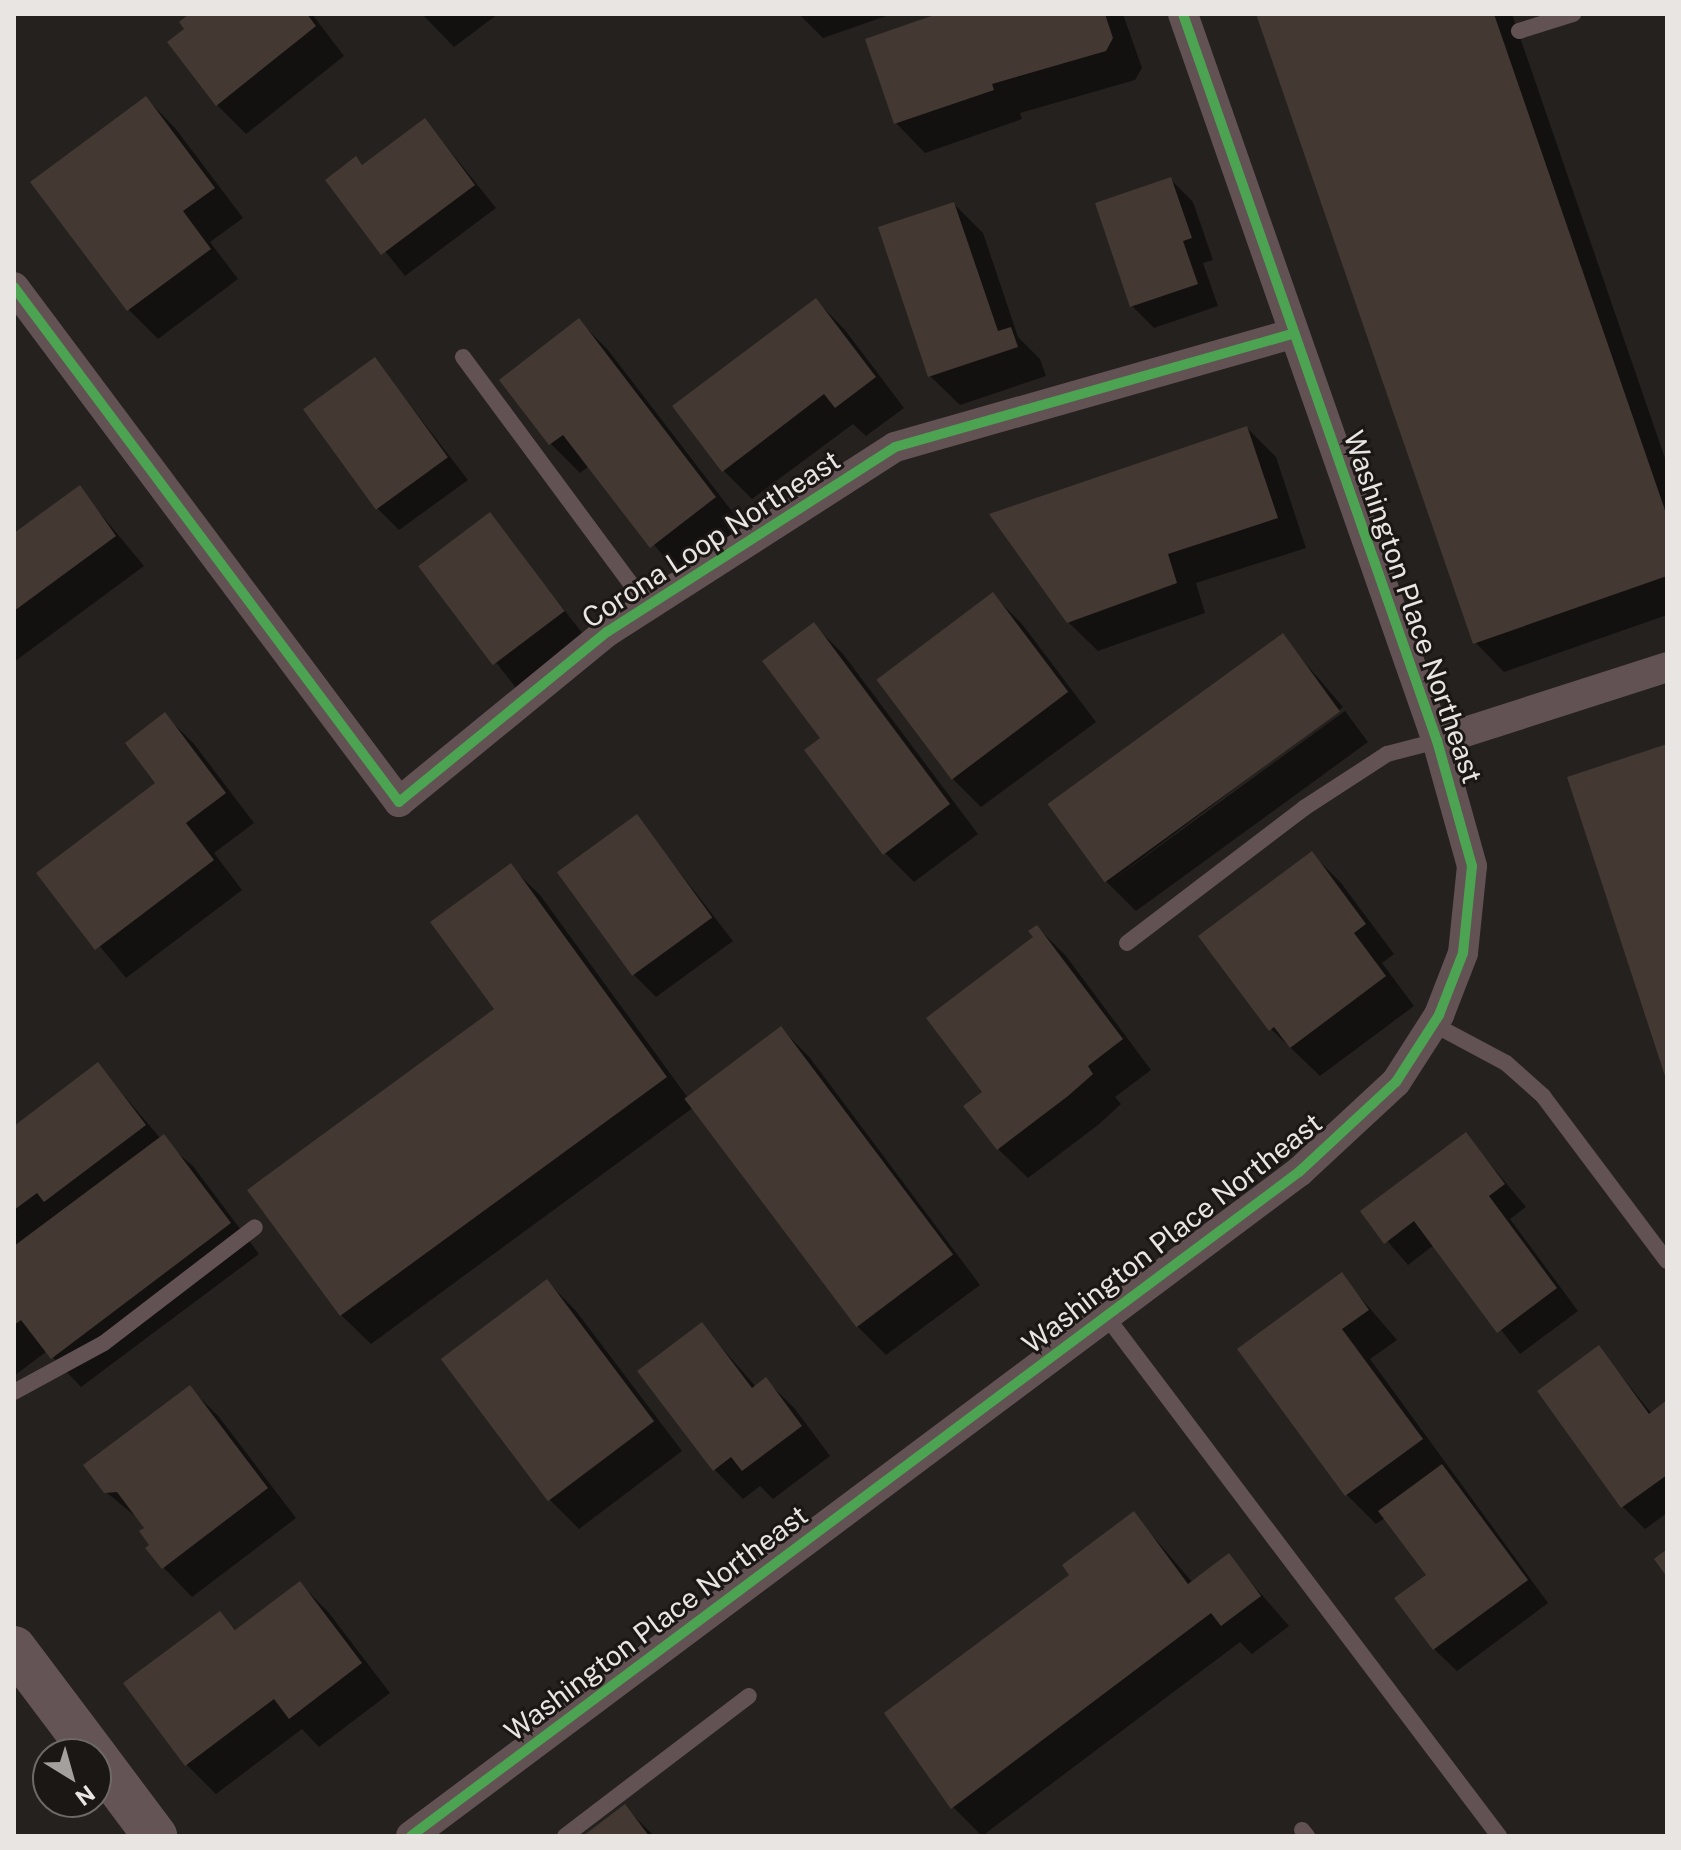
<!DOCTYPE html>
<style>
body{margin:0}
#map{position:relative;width:1681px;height:1850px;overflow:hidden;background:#24211f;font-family:"Public Sans",sans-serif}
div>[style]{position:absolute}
.shadow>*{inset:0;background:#0007;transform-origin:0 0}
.building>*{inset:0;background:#433832;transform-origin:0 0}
.lane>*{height:16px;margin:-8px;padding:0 8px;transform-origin:8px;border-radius:8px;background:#625254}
.street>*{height:30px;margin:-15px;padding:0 15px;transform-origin:15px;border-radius:15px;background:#625254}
.secondary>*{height:44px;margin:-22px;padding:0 22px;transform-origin:22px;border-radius:22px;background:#655455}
.cycleway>*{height:10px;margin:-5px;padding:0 5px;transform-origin:5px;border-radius:5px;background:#4ca352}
span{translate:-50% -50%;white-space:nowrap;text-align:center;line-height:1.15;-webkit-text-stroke:6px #1b1715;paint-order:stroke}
.street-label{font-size:28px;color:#e8e5e3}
.frame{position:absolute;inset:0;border:16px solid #e8e5e3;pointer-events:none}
.north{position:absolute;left:32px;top:1738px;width:80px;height:80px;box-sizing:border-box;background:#1b1715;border:2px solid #6d6967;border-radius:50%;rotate:143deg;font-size:22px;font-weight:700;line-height:32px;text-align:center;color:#e8e5e3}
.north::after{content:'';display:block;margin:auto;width:28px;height:36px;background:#a3a09e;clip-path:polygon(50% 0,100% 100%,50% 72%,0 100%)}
</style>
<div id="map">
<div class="shadow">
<div style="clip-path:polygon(192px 14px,312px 14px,344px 56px,246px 134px,217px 105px)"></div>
<div style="clip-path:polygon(422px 14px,498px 14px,454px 47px)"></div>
<div style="clip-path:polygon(799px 14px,892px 14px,823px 38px)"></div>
<div style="clip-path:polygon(943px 14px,1123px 14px,1142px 68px,1135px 80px,1020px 113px,1022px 119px,925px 153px,896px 123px,867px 40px)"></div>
<div style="clip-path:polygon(1258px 14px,1512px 14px,1667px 464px,1667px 615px,1504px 672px,1475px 642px)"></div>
<div style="clip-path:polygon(146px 98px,175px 128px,243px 218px,210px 242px,238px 279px,158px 339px,129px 310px,33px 183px)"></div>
<div style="clip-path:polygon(425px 120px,496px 208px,405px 276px,328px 180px,356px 159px,364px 167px)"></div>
<div style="clip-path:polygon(1170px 179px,1193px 202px,1213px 260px,1203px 263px,1218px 306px,1154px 328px,1132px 306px)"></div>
<div style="clip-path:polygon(954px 204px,983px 233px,1018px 337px,1040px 359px,1046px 376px,960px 405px,930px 376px)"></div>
<div style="clip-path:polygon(816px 300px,845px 330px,904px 408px,866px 436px,853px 424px,752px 499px,723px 470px)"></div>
<div style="clip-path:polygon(579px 321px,608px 350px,744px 527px,680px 576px,589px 466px,580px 473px,551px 444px)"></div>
<div style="clip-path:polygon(375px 360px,468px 480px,399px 530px,377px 508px)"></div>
<div style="clip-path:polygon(1247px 428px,1276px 457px,1306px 548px,1196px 583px,1205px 613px,1098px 651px,1068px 622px)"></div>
<div style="clip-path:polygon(79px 488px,144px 566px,14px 662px,14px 536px)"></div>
<div style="left:490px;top:515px;width:153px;height:86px;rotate:52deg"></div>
<div style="clip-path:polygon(993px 595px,1022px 624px,1096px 722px,981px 807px,952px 778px)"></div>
<div style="clip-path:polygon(814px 625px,843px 654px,978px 834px,914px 882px,885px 853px,823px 739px)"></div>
<div style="clip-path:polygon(1282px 636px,1343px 707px,1109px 883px,1345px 711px,1368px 742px,1136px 911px,1107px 882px,1051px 805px)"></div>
<div style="clip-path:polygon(165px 715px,194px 744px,254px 823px,214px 853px,242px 890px,126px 978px,39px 873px,158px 783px)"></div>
<div style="clip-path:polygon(636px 816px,733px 941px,656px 997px,634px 975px)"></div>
<div style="clip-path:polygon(1312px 854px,1341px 883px,1394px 954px,1382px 963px,1414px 1006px,1320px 1076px,1271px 1029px)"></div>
<div style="clip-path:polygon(510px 866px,540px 895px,688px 1098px,781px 1028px,810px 1058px,980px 1285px,886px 1355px,857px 1326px,694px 1107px,371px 1344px,341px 1315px,497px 1010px)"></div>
<div style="clip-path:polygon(1037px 927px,1066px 956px,1151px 1070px,1115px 1097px,1121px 1104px,1098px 1125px,1028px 1178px,998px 1149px,985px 1092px)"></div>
<div style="clip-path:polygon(98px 1065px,161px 1139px,193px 1166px,259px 1254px,81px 1387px,47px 1351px,14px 1376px,14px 1128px)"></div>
<div style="clip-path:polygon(1466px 1135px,1526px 1207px,1510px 1219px,1578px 1311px,1520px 1354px,1434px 1245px,1408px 1265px,1362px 1212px)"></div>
<div style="clip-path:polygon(1341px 1275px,1397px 1340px,1370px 1359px,1548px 1603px,1457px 1671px,1434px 1649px,1428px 1575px,1386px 1517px,1376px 1524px,1347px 1495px,1240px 1350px)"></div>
<div style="clip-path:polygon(547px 1281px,576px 1311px,682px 1451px,579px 1529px,550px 1500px)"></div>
<div style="clip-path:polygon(702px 1325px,756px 1387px,766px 1380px,795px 1409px,830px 1456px,773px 1499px,760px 1486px,743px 1499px,714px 1469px)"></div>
<div style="clip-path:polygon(1599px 1348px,1652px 1414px,1667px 1403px,1667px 1513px,1645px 1529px,1623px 1507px,1539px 1391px)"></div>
<div style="clip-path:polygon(190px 1388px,219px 1417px,296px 1518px,192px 1597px,163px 1567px,141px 1521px,106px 1492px)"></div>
<div style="clip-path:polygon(1134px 1514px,1193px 1583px,1228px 1556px,1289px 1626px,1252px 1654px,1240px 1642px,982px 1836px,953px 1807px,1072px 1575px)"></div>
<div style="clip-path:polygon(300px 1583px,329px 1613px,390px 1693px,319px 1747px,302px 1729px,216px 1794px,186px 1764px,220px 1613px,237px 1631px)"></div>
<div style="clip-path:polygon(625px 1807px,654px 1836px,587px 1836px)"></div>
</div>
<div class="building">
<div style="clip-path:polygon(189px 14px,307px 14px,316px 26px,216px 106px,167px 42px,184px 29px,179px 22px)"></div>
<div style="clip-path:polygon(937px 14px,1105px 14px,1113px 38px,1106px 51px,992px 84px,994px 90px,894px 124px,865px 39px)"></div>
<div style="clip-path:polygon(1256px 14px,1494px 14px,1667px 516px,1667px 576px,1473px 644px)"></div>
<div style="clip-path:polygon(146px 96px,215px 188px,183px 211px,211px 249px,127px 311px,30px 182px)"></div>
<div style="clip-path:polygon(425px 118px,475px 185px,381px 255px,325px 180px,356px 156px,362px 165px)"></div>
<div style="clip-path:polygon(1171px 177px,1192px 238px,1183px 241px,1198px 284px,1130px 307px,1095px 203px)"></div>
<div style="clip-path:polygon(954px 202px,998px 331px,1011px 327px,1018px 347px,928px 377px,878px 227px)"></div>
<div style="clip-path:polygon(816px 298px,876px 377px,835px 408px,824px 394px,722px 472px,672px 406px)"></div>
<div style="clip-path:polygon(579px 318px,716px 497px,650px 548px,563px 435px,549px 445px,499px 380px)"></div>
<div style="left:375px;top:357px;width:124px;height:89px;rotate:54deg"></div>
<div style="clip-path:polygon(1247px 426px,1278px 518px,1168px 554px,1177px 583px,1067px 623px,989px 514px)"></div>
<div style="clip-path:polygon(80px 485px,116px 536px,14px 611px,14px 533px)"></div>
<div style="left:490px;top:512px;width:124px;height:90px;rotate:53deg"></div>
<div style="left:993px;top:592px;width:125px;height:146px;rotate:53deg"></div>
<div style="clip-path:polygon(814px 622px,950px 804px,883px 855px,804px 750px,820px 738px,762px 661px)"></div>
<div style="left:1283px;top:633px;width:97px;height:291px;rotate:54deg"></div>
<div style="clip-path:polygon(165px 712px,226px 793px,186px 823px,214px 860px,95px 950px,36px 873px,155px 783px,125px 743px)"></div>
<div style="clip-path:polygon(1667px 744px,1667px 1079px,1666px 1079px,1567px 777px)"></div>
<div style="left:637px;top:814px;width:128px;height:99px;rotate:54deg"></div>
<div style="clip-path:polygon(1312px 851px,1366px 924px,1354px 933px,1386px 976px,1290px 1048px,1274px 1027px,1269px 1031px,1198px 936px)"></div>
<div style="clip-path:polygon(511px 863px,667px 1077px,340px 1316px,247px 1190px,494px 1009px,430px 922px)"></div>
<div style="clip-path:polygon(1037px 925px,1123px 1039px,1088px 1066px,1093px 1074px,1068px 1096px,997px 1150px,963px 1106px,982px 1092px,926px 1018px,1033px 937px,1028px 931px)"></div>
<div style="left:781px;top:1026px;width:286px;height:121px;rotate:53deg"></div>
<div style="clip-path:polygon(98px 1062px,146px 1125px,44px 1202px,37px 1193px,14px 1210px,14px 1126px)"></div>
<div style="clip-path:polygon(1466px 1132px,1505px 1184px,1489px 1196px,1557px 1288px,1497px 1333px,1414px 1221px,1384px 1244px,1360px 1211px)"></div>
<div style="clip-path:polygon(164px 1134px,231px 1223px,51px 1359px,21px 1320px,14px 1325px,14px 1246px)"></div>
<div style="clip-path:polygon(1342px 1272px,1369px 1310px,1342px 1329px,1423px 1439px,1345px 1496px,1237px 1349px)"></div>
<div style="left:547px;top:1279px;width:178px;height:133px;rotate:53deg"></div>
<div style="clip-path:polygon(702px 1322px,752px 1388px,766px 1377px,802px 1426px,742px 1471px,731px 1457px,713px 1471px,637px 1371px)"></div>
<div style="clip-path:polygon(1599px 1345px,1649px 1414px,1667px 1400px,1667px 1475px,1621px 1508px,1537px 1391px)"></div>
<div style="clip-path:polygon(190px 1385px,268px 1488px,162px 1569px,145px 1548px,149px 1545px,139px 1531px,144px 1528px,117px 1492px,104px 1493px,83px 1465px)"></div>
<div style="clip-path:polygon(1442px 1464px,1528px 1580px,1433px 1650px,1394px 1598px,1426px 1575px,1378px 1511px)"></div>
<div style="clip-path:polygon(1134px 1511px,1188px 1584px,1229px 1553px,1261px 1596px,1221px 1626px,1211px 1613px,951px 1809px,884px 1713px,1069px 1575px,1062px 1565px)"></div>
<div style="clip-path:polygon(1667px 1549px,1667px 1577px,1654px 1559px)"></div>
<div style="clip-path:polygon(300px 1581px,362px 1663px,289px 1719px,274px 1699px,185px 1766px,123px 1683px,220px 1611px,235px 1630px)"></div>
<div style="clip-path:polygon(625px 1804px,649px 1836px,583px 1836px)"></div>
</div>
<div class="lane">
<div style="left:1519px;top:31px;width:57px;rotate:-17.5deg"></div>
<div style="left:463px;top:357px;width:311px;rotate:53.5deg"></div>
<div style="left:1127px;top:943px;width:223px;rotate:-37.3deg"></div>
<div style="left:1304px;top:808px;width:99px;rotate:-33deg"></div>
<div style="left:1387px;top:754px;width:52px;rotate:-14.6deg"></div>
<div style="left:1433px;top:1024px;width:83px;rotate:28.1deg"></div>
<div style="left:1506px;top:1063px;width:50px;rotate:41.7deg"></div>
<div style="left:1543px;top:1096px;width:206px;rotate:53.1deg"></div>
<div style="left:1106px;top:1316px;width:652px;rotate:52.92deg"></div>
<div style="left:14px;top:1392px;width:102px;rotate:-28.6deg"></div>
<div style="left:104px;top:1343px;width:190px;rotate:-37.5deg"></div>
<div style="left:1302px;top:1830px;width:8px;rotate:50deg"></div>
<div style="left:565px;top:1836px;width:231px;rotate:-37.3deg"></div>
</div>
<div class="street">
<div style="left:14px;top:287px;width:643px;rotate:53.22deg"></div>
<div style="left:399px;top:802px;width:269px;rotate:-39.3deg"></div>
<div style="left:607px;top:632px;width:342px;rotate:-32.7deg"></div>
<div style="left:895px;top:447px;width:413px;rotate:-15.9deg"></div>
<div style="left:1437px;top:741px;width:242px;rotate:-17.8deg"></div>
<div style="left:411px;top:1836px;width:1109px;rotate:-36.79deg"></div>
<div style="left:1299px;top:1172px;width:132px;rotate:-42.9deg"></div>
<div style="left:1396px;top:1082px;width:80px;rotate:-57.3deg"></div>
<div style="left:1439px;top:1015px;width:66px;rotate:-68.8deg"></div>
<div style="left:1463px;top:953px;width:87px;rotate:-84.1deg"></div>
<div style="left:1472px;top:866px;width:130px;rotate:-105.6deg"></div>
<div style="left:1437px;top:741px;width:770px;rotate:-109.26deg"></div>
</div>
<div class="secondary">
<div style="left:14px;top:1648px;width:133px;rotate:53deg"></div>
<div style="left:96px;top:1757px;width:99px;rotate:53.2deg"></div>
</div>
<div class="cycleway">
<div style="left:14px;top:287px;width:643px;rotate:53.22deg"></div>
<div style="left:399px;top:802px;width:269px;rotate:-39.3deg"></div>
<div style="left:607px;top:632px;width:342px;rotate:-32.7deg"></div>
<div style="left:895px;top:447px;width:413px;rotate:-15.9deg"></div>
<div style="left:411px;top:1836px;width:1109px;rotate:-36.79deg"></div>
<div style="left:1299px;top:1172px;width:132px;rotate:-42.9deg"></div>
<div style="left:1396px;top:1082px;width:80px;rotate:-57.3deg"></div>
<div style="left:1439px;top:1015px;width:66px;rotate:-68.8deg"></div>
<div style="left:1463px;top:953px;width:87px;rotate:-84.1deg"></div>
<div style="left:1472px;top:866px;width:130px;rotate:-105.6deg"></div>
<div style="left:1437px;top:741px;width:770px;rotate:-109.26deg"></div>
</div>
<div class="street-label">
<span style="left:711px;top:539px;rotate:-33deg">Corona Loop Northeast</span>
<span style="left:1413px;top:607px;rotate:71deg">Washington Place Northeast</span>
<span style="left:1172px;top:1233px;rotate:-38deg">Washington Place Northeast</span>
<span style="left:656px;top:1623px;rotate:-37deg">Washington Place Northeast</span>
</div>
<div class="frame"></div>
<div class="north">N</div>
</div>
